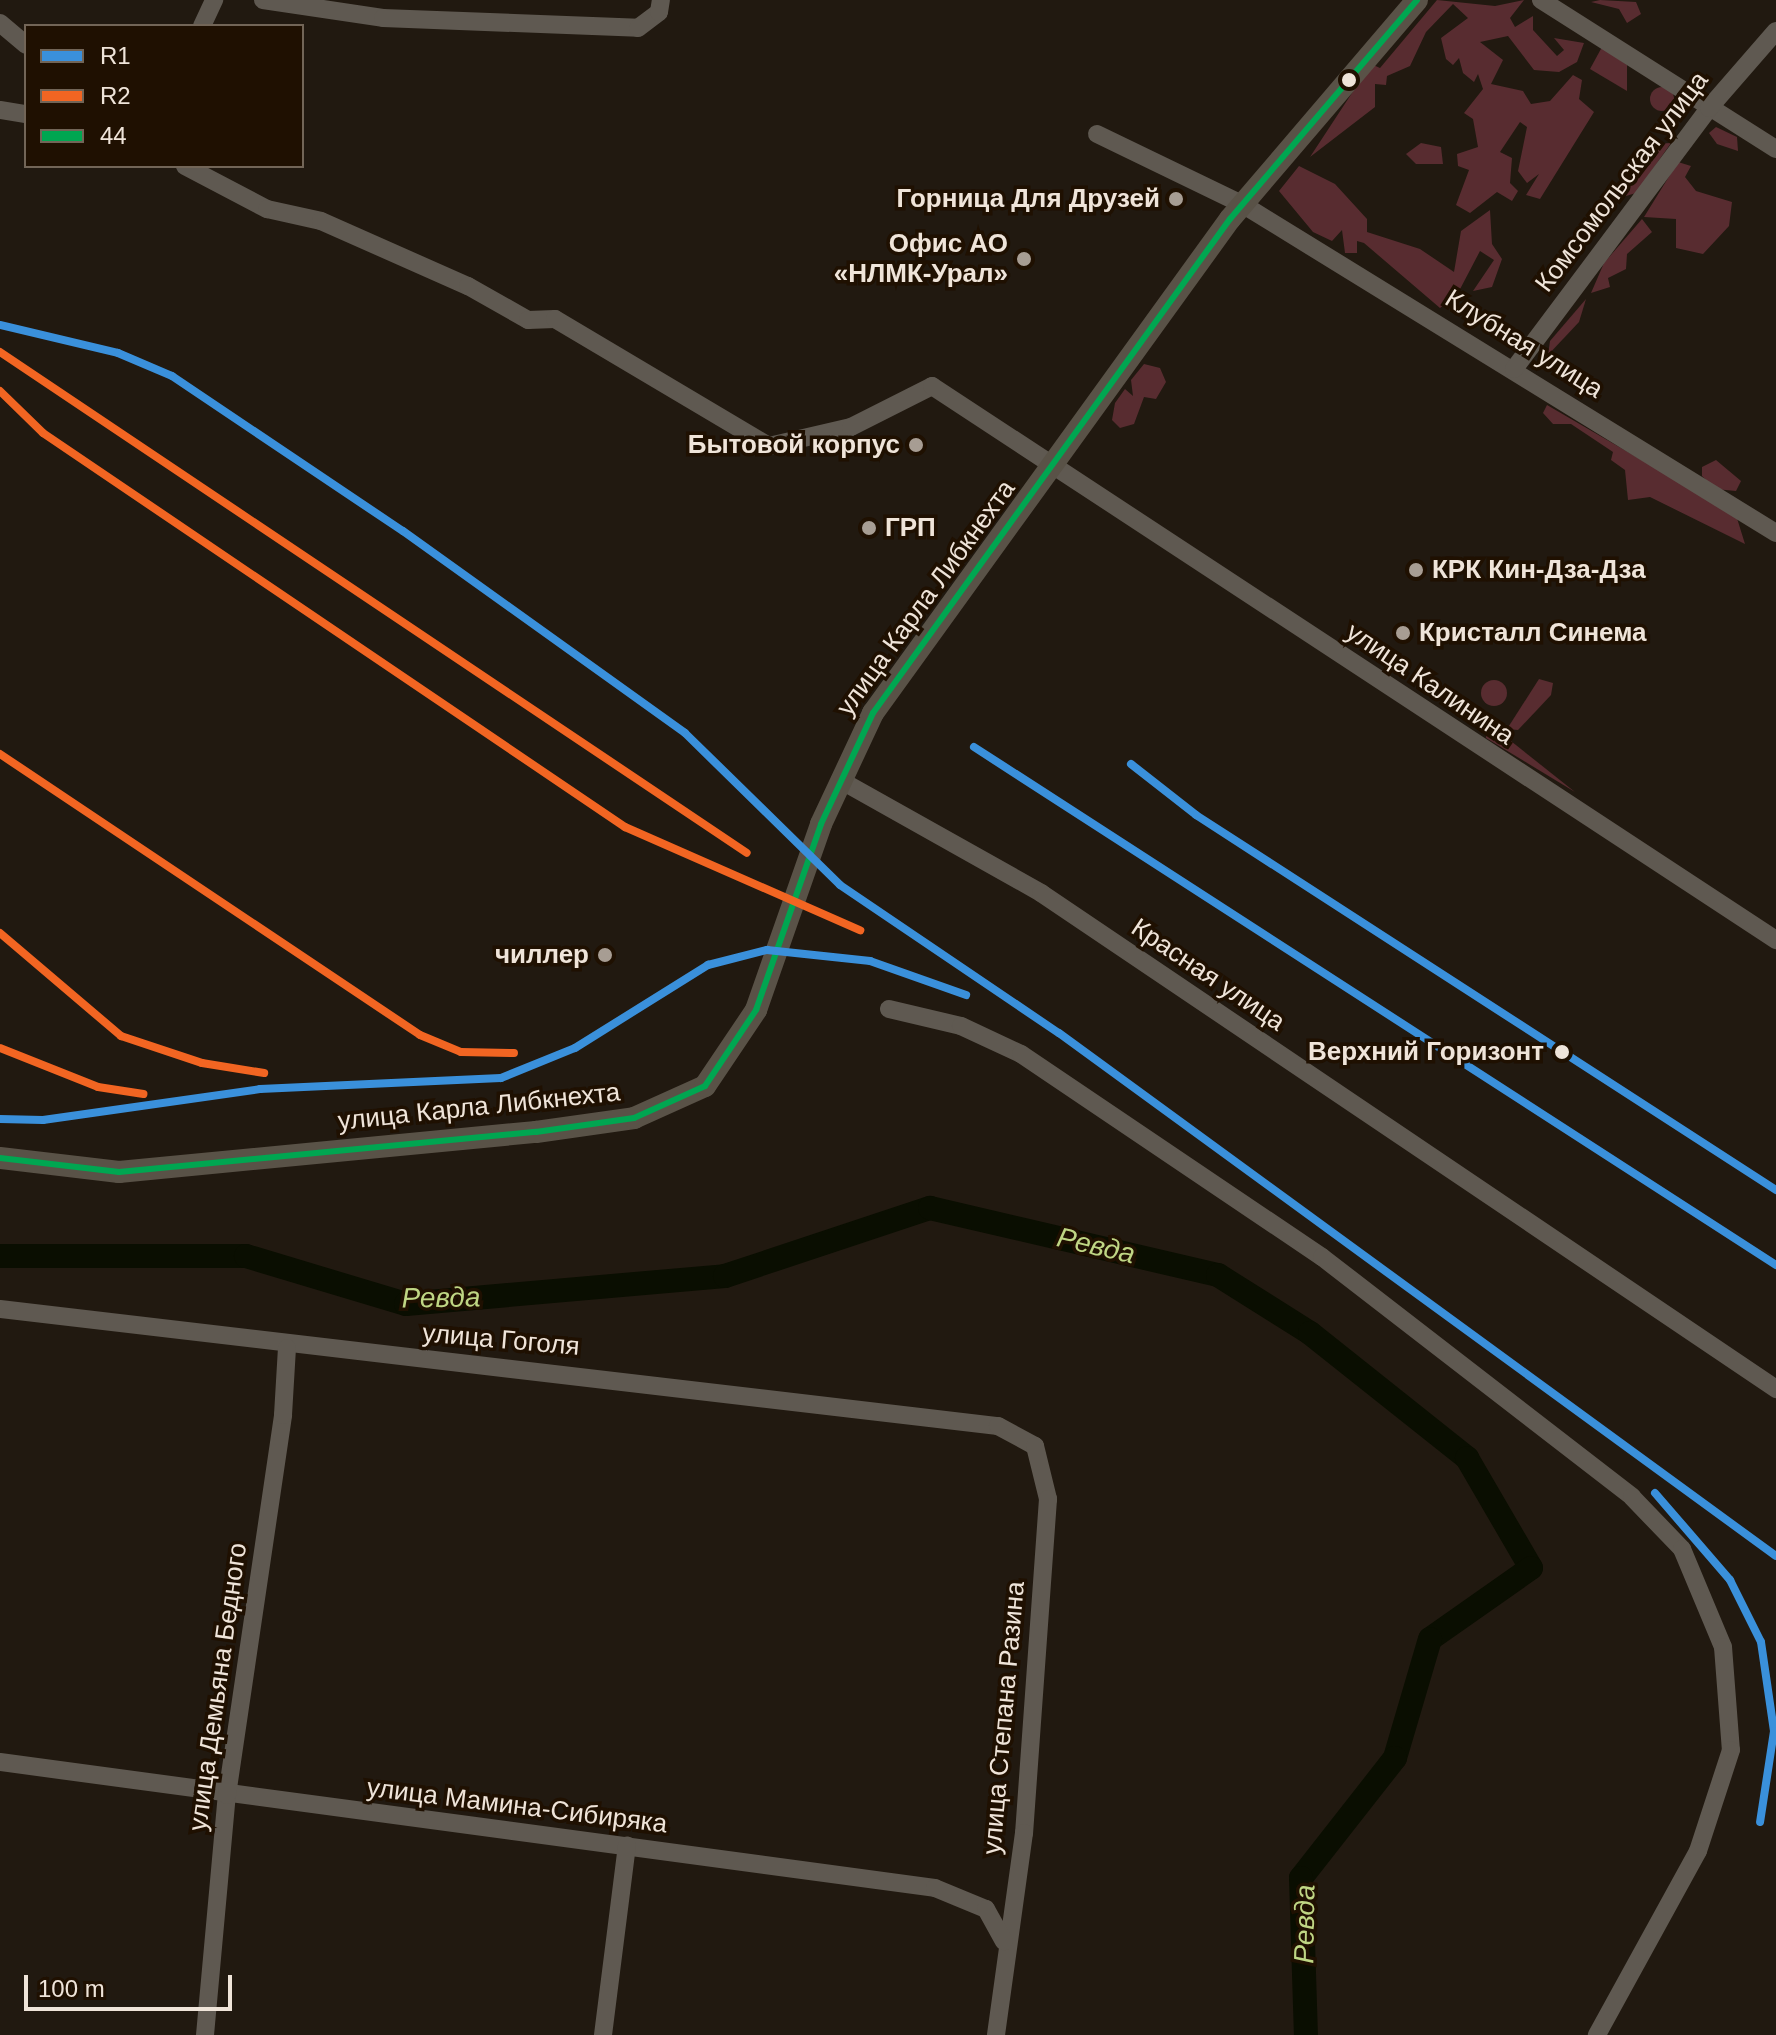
<!DOCTYPE html>
<meta charset="utf-8">
<style>
body{margin:0}
#map{position:relative;width:1776px;height:2035px;overflow:hidden;background:#211910;font-family:Arial,sans-serif}
div>[style]{position:absolute}
.green>*{inset:0;background:#582c30}
.round{border-radius:50%}
.river>*{height:24px;margin:-12px;padding:0 12px;transform-origin:12px;border-radius:12px;background:#0a0e01}
.minor>*{height:18px;margin:-9px;padding:0 9px;transform-origin:9px;border-radius:9px;background:#5f5951}
.major>*{height:22px;margin:-11px;padding:0 11px;transform-origin:11px;border-radius:11px;background:#595247}
.bus-1>*{height:6px;margin:-3px;padding:0 3px;transform-origin:3px;border-radius:3px;background:#00a651}
.rail-1>*{height:8px;margin:-4px;padding:0 4px;transform-origin:4px;border-radius:4px;background:#3a90db}
.rail-2>*{height:8px;margin:-4px;padding:0 4px;transform-origin:4px;border-radius:4px;background:#f26522}
.dots>*{width:22px;height:22px;translate:-50% -50%;box-sizing:border-box;border:4px solid #1f1001;border-radius:50%}
span{translate:-50% -50%;white-space:nowrap;text-align:center;line-height:1.15;-webkit-text-stroke:7px #1f1001;paint-order:stroke}
.street-label{font-size:26px;color:#efe4d9}
.poi-label{font-size:26px;color:#efe4d9;font-weight:700}
.right{translate:-100% -50%;text-align:right}
.left{translate:0 -50%;text-align:left}
.stop-label{font-size:26px;color:#efe4d9;font-weight:700}
.water-label{font-size:28px;color:#bfd684;font-style:italic}
.legend{position:absolute;left:24px;top:24px;width:280px;height:144px;box-sizing:border-box;background:#1f1001;border:2px solid #726557;margin:0;padding:10px 14px;list-style:none;font-size:24px;color:#efe4d9}
.legend li{display:flex;align-items:center;gap:16px;height:40px}
.legend b{width:40px;border:2px solid #726557}
.scale{position:absolute;left:24px;top:1975px;width:208px;height:36px;box-sizing:border-box;border:4px solid #efe4d9;border-top:0;padding-left:10px;font-size:24px;line-height:28px;white-space:nowrap;color:#efe4d9;-webkit-text-stroke:6px #1f1001;paint-order:stroke}
</style>
<div id="map">
<div class="green">
<div style="clip-path:polygon(1437px 0,1495px 6px,1524px 0,1510px 18px,1515px 27px,1533px 16px,1533px 30px,1557px 56px,1564px 50px,1554px 38px,1584px 43px,1577px 62px,1559px 72px,1534px 70px,1508px 36px,1480px 42px,1503px 60px,1491px 84px,1523px 91px,1531px 104px,1550px 101px,1573px 75px,1582px 80px,1579px 99px,1594px 112px,1540px 199px,1526px 195px,1539px 174px,1527px 183px,1518px 171px,1527px 127px,1520px 122px,1500px 152px,1512px 158px,1510px 183px,1518px 191px,1512px 201px,1497px 192px,1470px 213px,1456px 205px,1469px 170px,1458px 166px,1457px 154px,1478px 147px,1473px 119px,1464px 113px,1483px 89px,1478px 74px,1474px 82px,1463px 73px,1459px 58px,1453px 65px,1446px 59px,1441px 38px,1468px 18px,1453px 4px,1426px 32px,1410px 66px,1387px 76px,1386px 85px,1375px 84px,1375px 107px,1310px 157px,1371px 64px,1380px 68px)"></div>
<div style="clip-path:polygon(1600px 0,1636px 2px,1641px 14px,1627px 23px,1619px 9px,1591px 2px)"></div>
<div style="clip-path:polygon(1602px 47px,1627px 65px,1627px 91px,1590px 69px)"></div>
<div class="round" style="left:1650px;top:87px;width:24px;height:24px"></div>
<div style="clip-path:polygon(1716px 127px,1737px 137px,1738px 151px,1717px 144px,1709px 133px)"></div>
<div style="clip-path:polygon(1421px 143px,1441px 147px,1443px 164px,1416px 164px,1406px 154px)"></div>
<div style="clip-path:polygon(1671px 143px,1636px 193px,1626px 196px,1626px 185px,1653px 144px)"></div>
<div style="clip-path:polygon(1678px 162px,1691px 166px,1685px 177px,1696px 191px,1732px 202px,1729px 226px,1703px 254px,1676px 248px,1676px 219px,1644px 217px)"></div>
<div style="clip-path:polygon(1299px 166px,1335px 184px,1367px 219px,1367px 232px,1420px 249px,1454px 272px,1461px 231px,1490px 210px,1492px 244px,1502px 259px,1492px 287px,1473px 291px,1494px 260px,1480px 251px,1458px 293px,1440px 308px,1364px 243px,1357px 241px,1357px 253px,1345px 253px,1342px 230px,1332px 241px,1313px 232px,1279px 191px)"></div>
<div style="clip-path:polygon(1642px 219px,1652px 232px,1627px 254px,1626px 269px,1608px 278px,1610px 287px,1591px 293px,1604px 263px)"></div>
<div style="clip-path:polygon(1586px 299px,1579px 322px,1548px 355px,1550px 341px)"></div>
<div style="clip-path:polygon(1144px 364px,1160px 368px,1166px 382px,1156px 399px,1144px 397px,1134px 424px,1120px 428px,1112px 420px,1115px 403px,1125px 389px,1133px 396px,1131px 380px)"></div>
<div style="clip-path:polygon(1547px 405px,1736px 515px,1745px 544px,1650px 497px,1628px 500px,1625px 470px,1611px 460px,1613px 452px,1571px 424px,1553px 424px,1543px 413px)"></div>
<div style="clip-path:polygon(1716px 460px,1741px 481px,1736px 491px,1715px 489px,1702px 476px,1702px 467px)"></div>
<div style="clip-path:polygon(1539px 679px,1553px 683px,1551px 695px,1518px 730px,1507px 729px)"></div>
<div class="round" style="left:1481px;top:680px;width:26px;height:26px"></div>
<div style="clip-path:polygon(1487px 728px,1497px 730px,1575px 792px,1486px 738px)"></div>
</div>
<div class="river">
<div style="left:0;top:1256px;width:246px"></div>
<div style="left:246px;top:1256px;width:167px;rotate:16.7deg"></div>
<div style="left:406px;top:1304px;width:320px;rotate:-5deg"></div>
<div style="left:725px;top:1276px;width:216px;rotate:-18.4deg"></div>
<div style="left:930px;top:1208px;width:296px;rotate:13.1deg"></div>
<div style="left:1218px;top:1275px;width:109px;rotate:32.2deg"></div>
<div style="left:1310px;top:1333px;width:201px;rotate:38.5deg"></div>
<div style="left:1467px;top:1458px;width:127px;rotate:59.8deg"></div>
<div style="left:1531px;top:1568px;width:123px;rotate:144.9deg"></div>
<div style="left:1430px;top:1639px;width:124px;rotate:106.4deg"></div>
<div style="left:1395px;top:1758px;width:152px;rotate:128.1deg"></div>
<div style="left:1301px;top:1878px;width:157px;rotate:88.2deg"></div>
</div>
<div class="minor">
<div style="left:263px;top:0;width:121px;rotate:8.5deg"></div>
<div style="left:383px;top:18px;width:255px;rotate:2.2deg"></div>
<div style="left:638px;top:28px;width:26px;rotate:-37deg"></div>
<div style="left:659px;top:12px;width:12px;rotate:-81deg"></div>
<div style="left:1541px;top:0;width:278px;rotate:32.4deg"></div>
<div style="left:0;top:23px;width:34px;rotate:40deg"></div>
<div style="left:202px;top:26px;width:29px;rotate:-65deg"></div>
<div style="left:0;top:110px;width:26px;rotate:9deg"></div>
<div style="left:1097px;top:134px;width:161px;rotate:25.8deg"></div>
<div style="left:1242px;top:204px;width:627px;rotate:31.64deg"></div>
<div style="left:185px;top:166px;width:93px;rotate:27.7deg"></div>
<div style="left:267px;top:209px;width:55px;rotate:12.5deg"></div>
<div style="left:321px;top:221px;width:161px;rotate:23.9deg"></div>
<div style="left:468px;top:286px;width:69px;rotate:29.5deg"></div>
<div style="left:528px;top:320px;width:27px;rotate:-2deg"></div>
<div style="left:555px;top:319px;width:249px;rotate:30.7deg"></div>
<div style="left:769px;top:446px;width:84px;rotate:-13deg"></div>
<div style="left:851px;top:427px;width:91px;rotate:-26.8deg"></div>
<div style="left:932px;top:386px;width:1010px;rotate:33.28deg"></div>
<div style="left:1514px;top:369px;width:326px;rotate:-53.2deg"></div>
<div style="left:1709px;top:108px;width:102px;rotate:-49deg"></div>
<div style="left:840px;top:780px;width:231px;rotate:29.3deg"></div>
<div style="left:1041px;top:893px;width:887px;rotate:34.01deg"></div>
<div style="left:889px;top:1009px;width:74px;rotate:13.3deg"></div>
<div style="left:961px;top:1026px;width:66px;rotate:25deg"></div>
<div style="left:1021px;top:1054px;width:363px;rotate:34deg"></div>
<div style="left:1322px;top:1257px;width:392px;rotate:37.7deg"></div>
<div style="left:1632px;top:1497px;width:72px;rotate:46.1deg"></div>
<div style="left:1682px;top:1549px;width:106px;rotate:67.3deg"></div>
<div style="left:1723px;top:1647px;width:103px;rotate:85.6deg"></div>
<div style="left:1731px;top:1750px;width:106px;rotate:108.1deg"></div>
<div style="left:1698px;top:1851px;width:210px;rotate:118.8deg"></div>
<div style="left:0;top:1309px;width:1005px;rotate:6.69deg"></div>
<div style="left:998px;top:1426px;width:42px;rotate:28.4deg"></div>
<div style="left:1035px;top:1446px;width:55px;rotate:76.2deg"></div>
<div style="left:1048px;top:1499px;width:335px;rotate:94.1deg"></div>
<div style="left:1024px;top:1833px;width:204px;rotate:97.9deg"></div>
<div style="left:0;top:1762px;width:943px;rotate:7.67deg"></div>
<div style="left:935px;top:1888px;width:55px;rotate:22.4deg"></div>
<div style="left:986px;top:1909px;width:37px;rotate:61deg"></div>
<div style="left:205px;top:2035px;width:241px;rotate:-84.8deg"></div>
<div style="left:227px;top:1795px;width:384px;rotate:-81.6deg"></div>
<div style="left:283px;top:1415px;width:67px;rotate:-86.6deg"></div>
<div style="left:603px;top:2035px;width:191px;rotate:-82.8deg"></div>
</div>
<div class="major">
<div style="left:0;top:1158px;width:120px;rotate:6.7deg"></div>
<div style="left:119px;top:1172px;width:419px;rotate:-5.5deg"></div>
<div style="left:536px;top:1132px;width:99px;rotate:-8.1deg"></div>
<div style="left:634px;top:1118px;width:78px;rotate:-24.3deg"></div>
<div style="left:705px;top:1086px;width:92px;rotate:-56.1deg"></div>
<div style="left:756px;top:1010px;width:197px;rotate:-70.7deg"></div>
<div style="left:821px;top:824px;width:123px;rotate:-64.9deg"></div>
<div style="left:873px;top:713px;width:609px;rotate:-54.15deg"></div>
<div style="left:1230px;top:219px;width:288px;rotate:-49.5deg"></div>
</div>
<div class="bus-1">
<div style="left:0;top:1158px;width:120px;rotate:6.7deg"></div>
<div style="left:119px;top:1172px;width:419px;rotate:-5.5deg"></div>
<div style="left:536px;top:1132px;width:99px;rotate:-8.1deg"></div>
<div style="left:634px;top:1118px;width:78px;rotate:-24.3deg"></div>
<div style="left:705px;top:1086px;width:92px;rotate:-56.1deg"></div>
<div style="left:756px;top:1010px;width:197px;rotate:-70.7deg"></div>
<div style="left:821px;top:824px;width:123px;rotate:-64.9deg"></div>
<div style="left:873px;top:713px;width:609px;rotate:-54.15deg"></div>
<div style="left:1230px;top:219px;width:288px;rotate:-49.5deg"></div>
</div>
<div class="rail-1">
<div style="left:0;top:325px;width:121px;rotate:13.3deg"></div>
<div style="left:118px;top:353px;width:59px;rotate:23.1deg"></div>
<div style="left:172px;top:376px;width:278px;rotate:33.9deg"></div>
<div style="left:403px;top:531px;width:347px;rotate:35.6deg"></div>
<div style="left:685px;top:733px;width:217px;rotate:44.4deg"></div>
<div style="left:840px;top:885px;width:264px;rotate:34.1deg"></div>
<div style="left:1059px;top:1033px;width:887px;rotate:36.11deg"></div>
<div style="left:974px;top:747px;width:955px;rotate:32.86deg"></div>
<div style="left:1131px;top:764px;width:83px;rotate:38.1deg"></div>
<div style="left:1196px;top:815px;width:691px;rotate:32.88deg"></div>
<div style="left:0;top:1119px;width:43px;rotate:1.3deg"></div>
<div style="left:43px;top:1120px;width:219px;rotate:-8.1deg"></div>
<div style="left:260px;top:1089px;width:241px;rotate:-2.6deg"></div>
<div style="left:501px;top:1078px;width:80px;rotate:-22.1deg"></div>
<div style="left:575px;top:1048px;width:157px;rotate:-32deg"></div>
<div style="left:708px;top:965px;width:61px;rotate:-14.3deg"></div>
<div style="left:767px;top:950px;width:104px;rotate:6.1deg"></div>
<div style="left:870px;top:961px;width:102px;rotate:19.5deg"></div>
<div style="left:1655px;top:1493px;width:115px;rotate:49.2deg"></div>
<div style="left:1730px;top:1580px;width:69px;rotate:63.4deg"></div>
<div style="left:1761px;top:1642px;width:90px;rotate:81.7deg"></div>
<div style="left:1774px;top:1731px;width:92px;rotate:98.7deg"></div>
</div>
<div class="rail-2">
<div style="left:0;top:352px;width:899px;rotate:33.85deg"></div>
<div style="left:0;top:391px;width:60px;rotate:44.3deg"></div>
<div style="left:43px;top:433px;width:703px;rotate:34.1deg"></div>
<div style="left:625px;top:827px;width:257px;rotate:23.7deg"></div>
<div style="left:0;top:754px;width:505px;rotate:33.78deg"></div>
<div style="left:420px;top:1035px;width:44px;rotate:22.5deg"></div>
<div style="left:461px;top:1052px;width:53px;rotate:1.1deg"></div>
<div style="left:0;top:933px;width:159px;rotate:40.4deg"></div>
<div style="left:121px;top:1036px;width:85px;rotate:18.4deg"></div>
<div style="left:202px;top:1063px;width:63px;rotate:9.2deg"></div>
<div style="left:0;top:1048px;width:105px;rotate:21.7deg"></div>
<div style="left:98px;top:1087px;width:46px;rotate:8.8deg"></div>
</div>
<div class="dots">
<div style="left:1349px;top:80px;background:#efe4d9"></div>
<div style="left:1176px;top:199px;background:#a79d93"></div>
<div style="left:1024px;top:259px;background:#a79d93"></div>
<div style="left:916px;top:445px;background:#a79d93"></div>
<div style="left:869px;top:528px;background:#a79d93"></div>
<div style="left:1416px;top:570px;background:#a79d93"></div>
<div style="left:1403px;top:633px;background:#a79d93"></div>
<div style="left:605px;top:955px;background:#a79d93"></div>
<div style="left:1562px;top:1052px;background:#efe4d9"></div>
</div>
<div class="street-label">
<span style="left:1622px;top:182px;rotate:-53deg">Комсомольская улица</span>
<span style="left:1524px;top:344px;rotate:32deg">Клубная улица</span>
<span style="left:926px;top:598px;rotate:-54deg">улица Карла Либкнехта</span>
<span style="left:1430px;top:684px;rotate:34deg">улица Калинина</span>
<span style="left:1208px;top:975px;rotate:34deg">Красная улица</span>
<span style="left:479px;top:1107px;rotate:-6deg">улица Карла Либкнехта</span>
<span style="left:501px;top:1340px;rotate:5deg">улица Гоголя</span>
<span style="left:218px;top:1687px;rotate:-82deg">улица Демьяна Бедного</span>
<span style="left:1004px;top:1718px;rotate:-85deg">улица Степана Разина</span>
<span style="left:517px;top:1806px;rotate:7deg">улица Мамина-Сибиряка</span>
</div>
<div class="poi-label">
<span class="right" style="left:1160px;top:199px">Горница Для Друзей</span>
<span class="right" style="left:1008px;top:259px">Офис АО<br>«НЛМК-Урал»</span>
<span class="right" style="left:900px;top:445px">Бытовой корпус</span>
<span class="left" style="left:885px;top:528px">ГРП</span>
<span class="left" style="left:1432px;top:570px">КРК Кин-Дза-Дза</span>
<span class="left" style="left:1419px;top:633px">Кристалл Синема</span>
<span class="right" style="left:589px;top:955px">чиллер</span>
</div>
<div class="stop-label">
<span class="right" style="left:1544px;top:1052px">Верхний Горизонт</span>
</div>
<div class="water-label">
<span style="left:1096px;top:1246px;rotate:13deg">Ревда</span>
<span style="left:441px;top:1298px;rotate:-1deg">Ревда</span>
<span style="left:1305px;top:1924px;rotate:-89deg">Ревда</span>
</div>
<ul class="legend">
<li><b style="height:10px;background:#3a90db"></b>R1</li>
<li><b style="height:10px;background:#f26522"></b>R2</li>
<li><b style="height:10px;background:#00a651"></b>44</li>
</ul>
<div class="scale">100 m</div>
</div>
